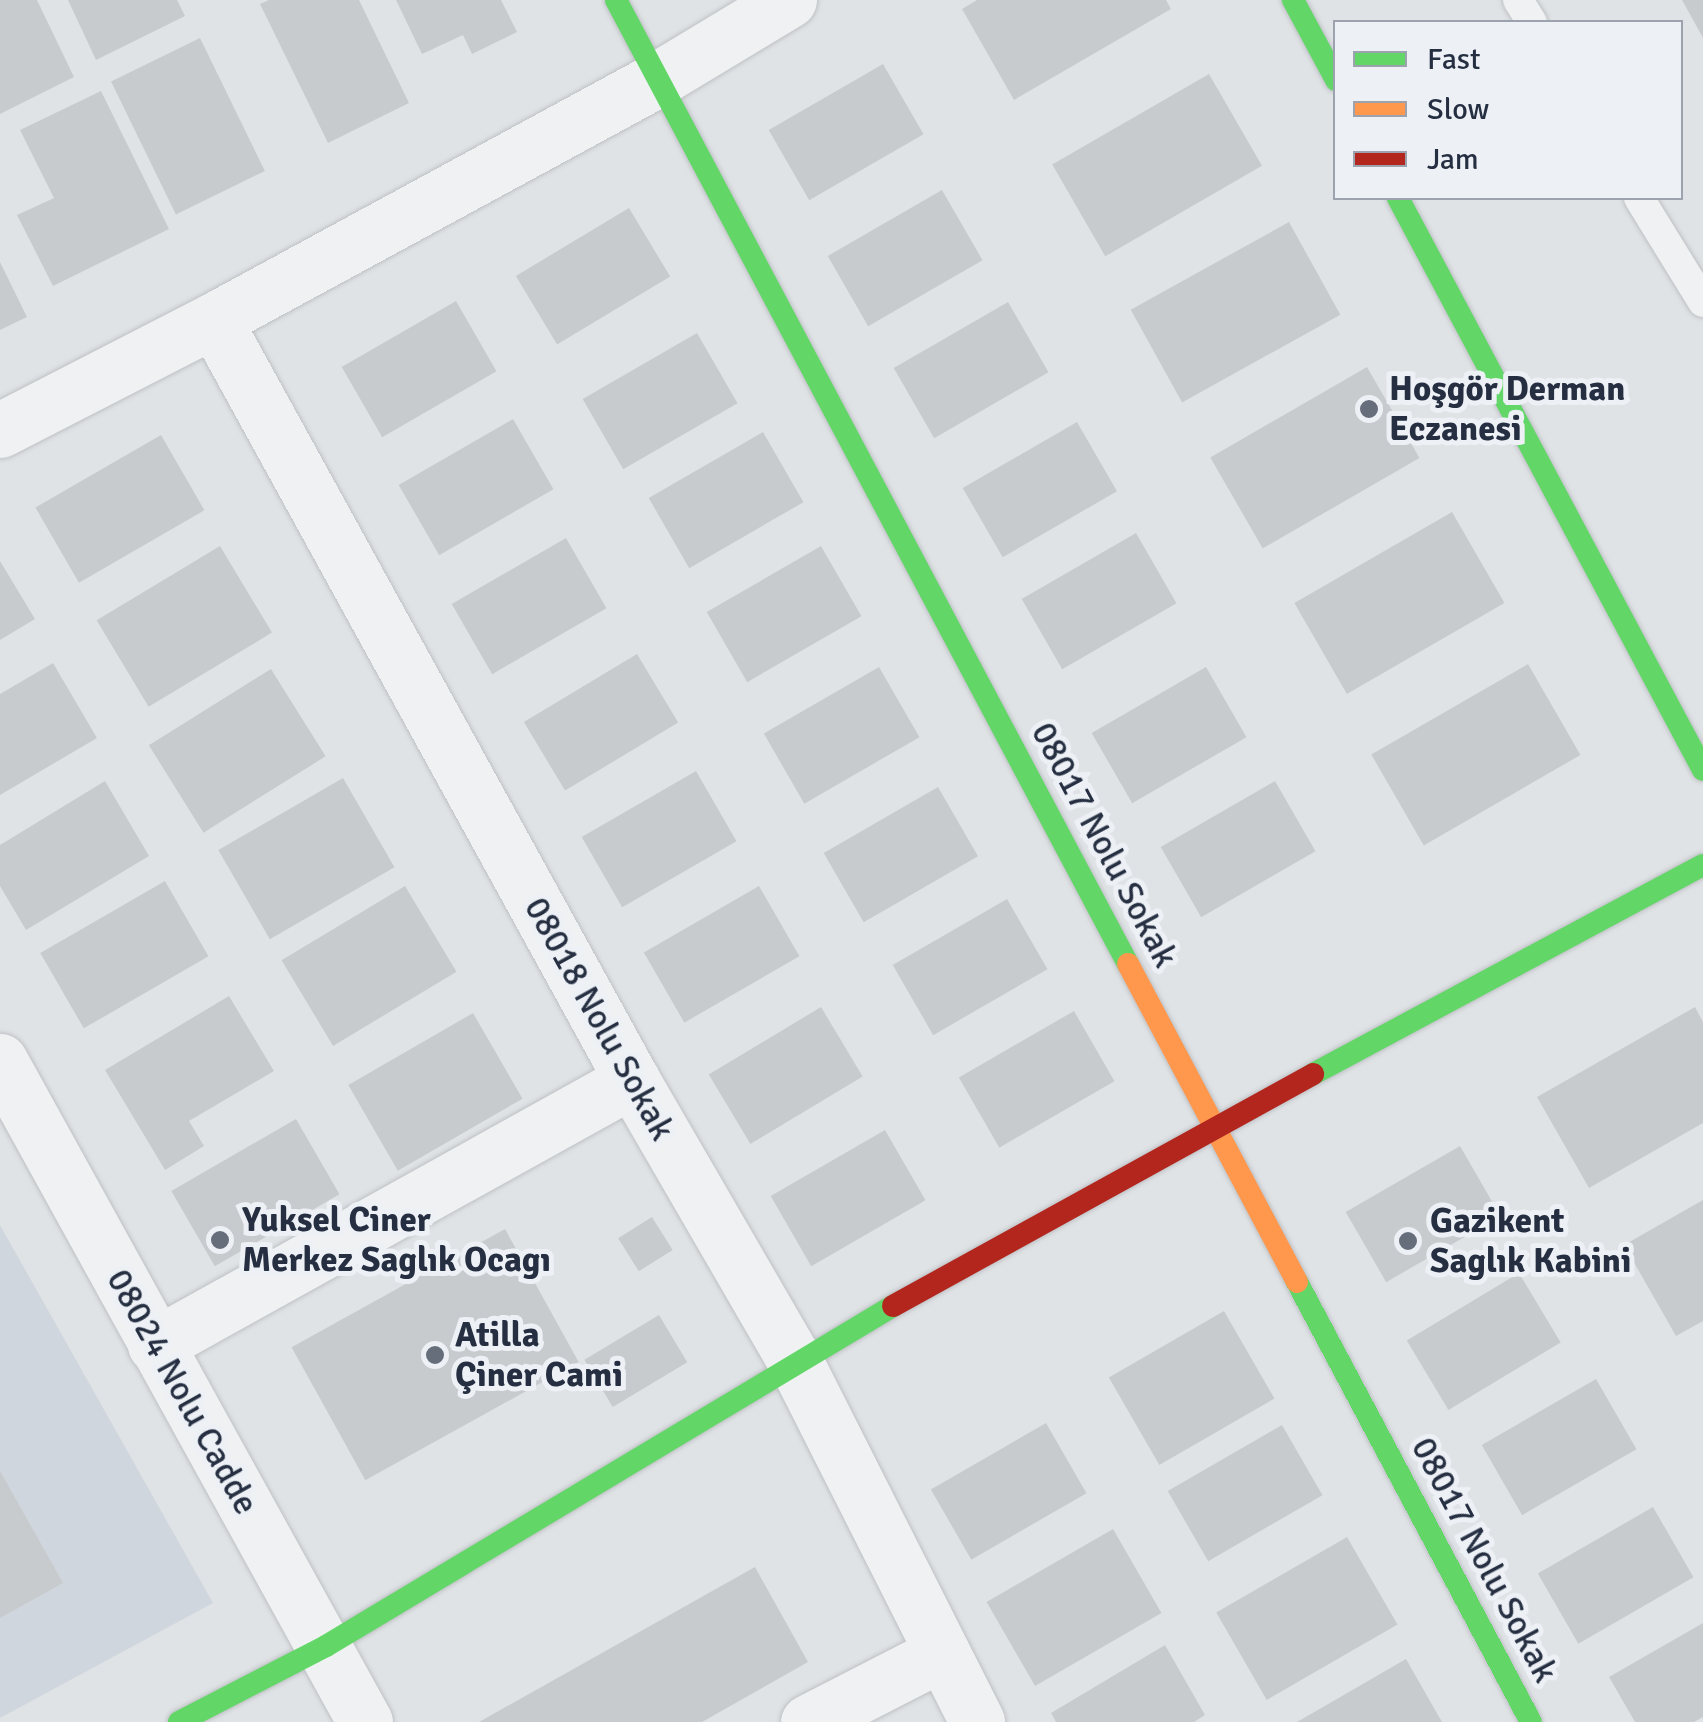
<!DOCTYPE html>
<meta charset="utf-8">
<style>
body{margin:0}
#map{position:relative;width:1703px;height:1722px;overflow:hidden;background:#e0e3e6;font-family:Signika,sans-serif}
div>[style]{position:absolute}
.built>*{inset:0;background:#d0d6dd}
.building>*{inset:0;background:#c8cbce;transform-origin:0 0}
.roads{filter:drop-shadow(0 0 2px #bec1c4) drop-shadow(0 0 2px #bec1c4)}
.lane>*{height:30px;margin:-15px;padding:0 15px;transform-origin:15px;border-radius:15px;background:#eff1f3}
.street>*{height:55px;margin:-27.5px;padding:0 27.5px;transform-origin:27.5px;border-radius:27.5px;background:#eff1f3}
.fast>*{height:22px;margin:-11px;padding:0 11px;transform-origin:11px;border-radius:11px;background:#63d668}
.slow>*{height:22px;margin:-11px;padding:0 11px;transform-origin:11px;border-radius:11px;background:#ff974d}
.jam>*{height:22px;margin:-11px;padding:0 11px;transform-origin:11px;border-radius:11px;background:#b3261e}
.dots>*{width:28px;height:28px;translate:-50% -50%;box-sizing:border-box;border:5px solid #edf1f6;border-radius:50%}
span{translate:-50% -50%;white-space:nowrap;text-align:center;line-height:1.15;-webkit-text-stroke:10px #edf1f6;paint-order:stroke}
.poi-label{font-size:35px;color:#252f41;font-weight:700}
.left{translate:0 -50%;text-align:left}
.street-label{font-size:35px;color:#252f41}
.legend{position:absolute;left:1333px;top:20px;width:350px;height:180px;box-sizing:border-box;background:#edf1f6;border:2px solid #9da3ae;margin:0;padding:12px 18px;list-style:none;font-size:30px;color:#252f41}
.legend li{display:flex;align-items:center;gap:20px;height:50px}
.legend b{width:50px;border:2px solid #9da3ae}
</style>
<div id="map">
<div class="built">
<div style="clip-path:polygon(0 1225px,213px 1603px,0 1718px)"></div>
</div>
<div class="building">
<div style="clip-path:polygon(0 0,37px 0,74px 77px,0 114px)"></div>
<div style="clip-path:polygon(68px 0,177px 0,185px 16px,96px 60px)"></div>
<div style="clip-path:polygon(269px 0,359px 0,409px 103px,328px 143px,260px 4px)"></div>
<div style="clip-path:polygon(396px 0,501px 0,517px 32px,472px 54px,463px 35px,422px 54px)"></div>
<div style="clip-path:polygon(977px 0,1166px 0,1171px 9px,1014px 100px,962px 9px)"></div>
<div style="clip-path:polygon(1682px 0,1703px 0,1703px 38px)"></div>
<div style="left:200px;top:38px;width:148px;height:99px;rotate:64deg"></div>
<div style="left:883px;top:64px;width:81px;height:132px;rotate:60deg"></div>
<div style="left:1209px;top:74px;width:106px;height:181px;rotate:60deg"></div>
<div style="clip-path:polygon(101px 91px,169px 229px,53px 286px,17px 215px,54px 198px,20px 130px)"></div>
<div style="left:942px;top:190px;width:81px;height:132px;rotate:60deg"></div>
<div style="left:629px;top:208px;width:80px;height:132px;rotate:59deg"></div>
<div style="left:1289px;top:222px;width:106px;height:181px;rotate:61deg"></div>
<div style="clip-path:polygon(0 262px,27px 317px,0 330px)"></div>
<div style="left:456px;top:301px;width:81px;height:132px;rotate:60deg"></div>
<div style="left:1008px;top:302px;width:81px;height:132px;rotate:60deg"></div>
<div style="left:697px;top:333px;width:81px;height:132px;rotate:60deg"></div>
<div style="left:1367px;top:367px;width:105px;height:181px;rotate:60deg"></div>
<div style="left:513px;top:419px;width:81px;height:132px;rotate:60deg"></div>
<div style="left:1077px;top:422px;width:80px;height:132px;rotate:60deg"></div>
<div style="left:763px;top:432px;width:81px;height:132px;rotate:60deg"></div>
<div style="left:161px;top:435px;width:87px;height:145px;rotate:60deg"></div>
<div style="left:1452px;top:512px;width:105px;height:182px;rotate:60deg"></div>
<div style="left:1136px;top:533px;width:81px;height:132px;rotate:60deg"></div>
<div style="left:566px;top:538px;width:81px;height:132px;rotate:60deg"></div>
<div style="left:220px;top:546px;width:101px;height:144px;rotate:59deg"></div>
<div style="left:821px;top:546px;width:81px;height:132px;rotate:60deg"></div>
<div style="clip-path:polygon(0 561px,35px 619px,0 640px)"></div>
<div style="left:637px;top:654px;width:80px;height:132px;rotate:59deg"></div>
<div style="clip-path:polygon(53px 663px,97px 738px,0 795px,0 694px)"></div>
<div style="left:1528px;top:664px;width:105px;height:181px;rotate:60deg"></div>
<div style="left:879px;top:667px;width:81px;height:133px;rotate:60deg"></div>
<div style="left:1206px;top:667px;width:81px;height:132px;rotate:60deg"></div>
<div style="left:271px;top:669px;width:103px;height:144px;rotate:58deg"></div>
<div style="left:696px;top:771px;width:81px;height:132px;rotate:60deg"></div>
<div style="left:343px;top:778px;width:103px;height:144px;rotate:60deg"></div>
<div style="clip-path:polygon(105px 781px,149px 856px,26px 930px,0 886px,0 845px)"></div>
<div style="left:1275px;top:781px;width:81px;height:132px;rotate:60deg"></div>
<div style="left:938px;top:787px;width:80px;height:132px;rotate:60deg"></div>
<div style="left:165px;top:881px;width:87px;height:144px;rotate:60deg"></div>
<div style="left:405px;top:886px;width:100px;height:144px;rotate:59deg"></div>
<div style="left:759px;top:886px;width:81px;height:133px;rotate:60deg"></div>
<div style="left:1007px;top:899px;width:81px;height:132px;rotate:60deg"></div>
<div style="clip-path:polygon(229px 996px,274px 1071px,189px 1121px,204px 1146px,165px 1170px,105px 1070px)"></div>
<div style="left:821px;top:1007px;width:81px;height:131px;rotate:59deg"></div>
<div style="clip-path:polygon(1695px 1007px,1703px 1022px,1703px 1123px,1589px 1188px,1537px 1097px)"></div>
<div style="left:1074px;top:1011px;width:81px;height:133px;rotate:60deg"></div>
<div style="left:473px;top:1013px;width:99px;height:144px;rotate:60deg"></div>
<div style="left:296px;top:1119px;width:87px;height:144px;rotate:60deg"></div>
<div style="left:885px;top:1130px;width:81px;height:132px;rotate:60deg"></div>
<div style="left:1460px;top:1146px;width:81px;height:132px;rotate:60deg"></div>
<div style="clip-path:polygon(1703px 1200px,1703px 1321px,1676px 1336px,1624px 1245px)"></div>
<div style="left:652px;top:1217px;width:39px;height:40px;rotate:58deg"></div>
<div style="left:505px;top:1229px;width:152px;height:244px;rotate:61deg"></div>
<div style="left:1519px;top:1273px;width:81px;height:131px;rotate:59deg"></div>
<div style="left:1224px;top:1311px;width:101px;height:133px;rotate:60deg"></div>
<div style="left:659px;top:1315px;width:55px;height:87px;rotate:59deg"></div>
<div style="left:1596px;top:1379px;width:81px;height:132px;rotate:60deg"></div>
<div style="left:1046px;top:1423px;width:81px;height:133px;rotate:60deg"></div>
<div style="left:1282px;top:1425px;width:81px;height:132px;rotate:60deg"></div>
<div style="clip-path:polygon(0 1471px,63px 1583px,0 1618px)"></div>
<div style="left:1653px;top:1507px;width:81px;height:133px;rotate:60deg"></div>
<div style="left:1113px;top:1529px;width:97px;height:146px;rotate:60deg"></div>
<div style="left:1347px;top:1537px;width:101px;height:151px;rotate:60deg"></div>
<div style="clip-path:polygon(755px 1567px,808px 1662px,702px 1722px,479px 1722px)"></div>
<div style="clip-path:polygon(1703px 1623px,1703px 1717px,1694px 1722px,1635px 1722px,1609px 1677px)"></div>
<div style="clip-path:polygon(1165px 1645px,1205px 1715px,1194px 1722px,1056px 1722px,1051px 1713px)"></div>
<div style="clip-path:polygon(1406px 1659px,1442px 1722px,1297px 1722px)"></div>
</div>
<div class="roads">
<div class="lane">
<div style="left:1518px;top:0;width:26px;rotate:58deg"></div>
<div style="left:1639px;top:198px;width:122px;rotate:58.4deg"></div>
</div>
<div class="street">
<div style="left:214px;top:320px;width:867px;rotate:61.19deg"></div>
<div style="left:632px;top:1080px;width:325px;rotate:59.9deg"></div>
<div style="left:795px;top:1361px;width:404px;rotate:63.2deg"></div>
<div style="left:0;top:430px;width:241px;rotate:-27.2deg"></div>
<div style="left:214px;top:320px;width:505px;rotate:-28.49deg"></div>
<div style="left:658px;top:79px;width:153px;rotate:-31.1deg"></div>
<div style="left:0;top:1061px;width:755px;rotate:61.09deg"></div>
<div style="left:155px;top:1345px;width:546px;rotate:-29.05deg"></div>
<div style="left:808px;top:1722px;width:151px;rotate:-27.2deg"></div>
</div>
<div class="fast">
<div style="left:616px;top:0;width:1092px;rotate:62.03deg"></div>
<div style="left:1293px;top:0;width:91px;rotate:61.7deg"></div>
<div style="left:1398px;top:198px;width:648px;rotate:61.93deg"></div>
<div style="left:1313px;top:1074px;width:442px;rotate:-28.2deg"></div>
<div style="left:1297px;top:1282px;width:498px;rotate:62deg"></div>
<div style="left:179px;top:1722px;width:165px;rotate:-27.3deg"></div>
<div style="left:326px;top:1646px;width:661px;rotate:-30.95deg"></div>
</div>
<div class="slow">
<div style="left:1128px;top:964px;width:360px;rotate:62deg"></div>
</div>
<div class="jam">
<div style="left:893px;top:1306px;width:480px;rotate:-28.9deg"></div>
</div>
</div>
<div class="dots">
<div style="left:1369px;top:409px;background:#666e7b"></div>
<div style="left:220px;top:1240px;background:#666e7b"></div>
<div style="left:1408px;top:1241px;background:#666e7b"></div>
<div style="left:435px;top:1355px;background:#666e7b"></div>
</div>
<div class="poi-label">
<span class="left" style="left:1389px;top:409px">Hoşgör Derman<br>Eczanesi</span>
<span class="left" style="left:242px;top:1240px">Yuksel Ciner<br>Merkez Saglık Ocagı</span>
<span class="left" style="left:1430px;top:1241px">Gazikent<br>Saglık Kabini</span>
<span class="left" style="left:455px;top:1355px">Atilla<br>Çiner Cami</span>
</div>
<div class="street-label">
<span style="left:1104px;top:845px;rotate:62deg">08017 Nolu Sokak</span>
<span style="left:599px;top:1019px;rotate:61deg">08018 Nolu Sokak</span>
<span style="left:182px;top:1392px;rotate:61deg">08024 Nolu Cadde</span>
<span style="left:1484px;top:1560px;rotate:62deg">08017 Nolu Sokak</span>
</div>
<ul class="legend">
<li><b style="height:12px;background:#63d668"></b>Fast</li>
<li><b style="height:12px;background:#ff974d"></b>Slow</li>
<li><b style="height:12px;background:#b3261e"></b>Jam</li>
</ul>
</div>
